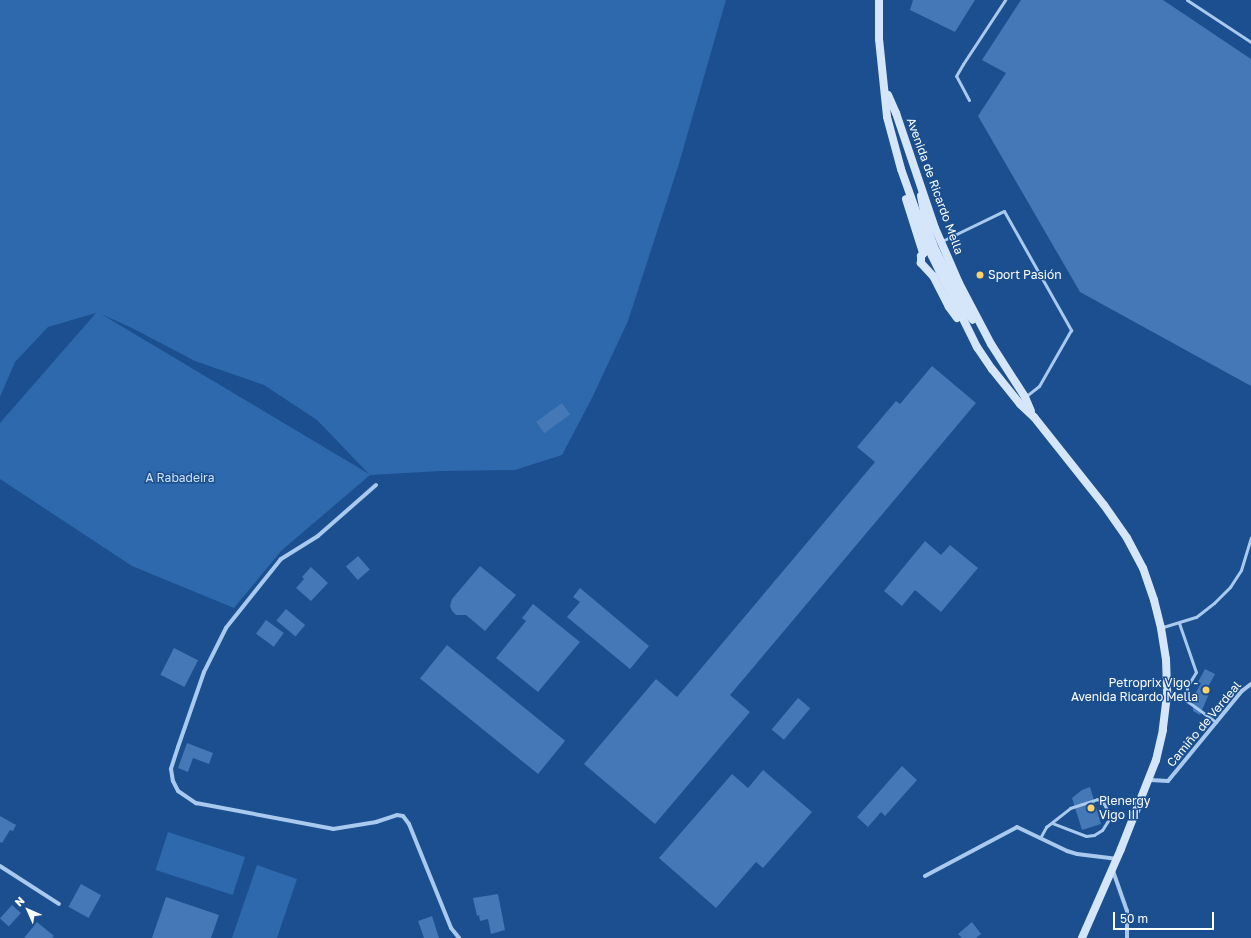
<!DOCTYPE html>
<meta charset="utf-8">
<style>
body{margin:0}
#map{position:relative;width:1251px;height:938px;overflow:hidden;background:#1b4f8f;font-family:"Golos Text",sans-serif}
div>[style]{position:absolute}
.green>*{inset:0;background:#2e69ad;transform-origin:0 0}
.building>*{inset:0;background:#4478b7;transform-origin:0 0}
.lane>*{height:3px;margin:-1.5px;padding:0 1.5px;transform-origin:1.5px;border-radius:1.5px;background:#a9c9ee}
.street>*{height:4px;margin:-2px;padding:0 2px;transform-origin:2px;border-radius:2px;background:#a9c9ee}
.secondary>*{height:8px;margin:-4px;padding:0 4px;transform-origin:4px;border-radius:4px;background:#d6e6fa}
.dots>*{width:11px;height:11px;translate:-50% -50%;box-sizing:border-box;border:2px solid #1b4f8f;border-radius:50%}
span{translate:-50% -50%;white-space:nowrap;text-align:center;line-height:1.15;-webkit-text-stroke:3px #1b4f8f;paint-order:stroke}
.street-label{font-size:12px;color:#fff}
.poi-label{font-size:12px;color:#fff}
.left{translate:0 -50%;text-align:left}
.right{translate:-100% -50%;text-align:right}
.park-label{font-size:12px;color:#cfe3fa}
.north{position:absolute;left:8px;top:890px;width:40px;height:40px;-webkit-text-stroke:3px #1b4f8f;paint-order:stroke;rotate:315deg;font-size:11px;font-weight:700;line-height:16px;text-align:center;color:#fff}
.north::after{content:'';display:block;margin:auto;width:14px;height:18px;background:#fff;clip-path:polygon(50% 0,100% 100%,50% 72%,0 100%)}
.scale{position:absolute;left:1113px;top:912px;width:101px;height:18px;box-sizing:border-box;border:2px solid #fff;border-top:0;padding-left:5px;font-size:12px;line-height:14px;white-space:nowrap;color:#fff;-webkit-text-stroke:3px #1b4f8f;paint-order:stroke}
</style>
<div id="map">
<div class="green">
<div style="clip-path:polygon(evenodd,0 0,726px 0,678px 167px,628px 321px,592px 398px,562px 455px,515px 470px,441px 471px,370px 475px,281px 551px,234px 608px,132px 566px,0 479px,0 423px,96px 313px,48px 327px,15px 362px,0 397px,0 0,101px 314px,132px 328px,195px 361px,264px 385px,317px 420px,369px 474px,101px 314px)"></div>
<div style="left:168px;top:832px;width:81px;height:40px;rotate:18deg"></div>
<div style="clip-path:polygon(257px 865px,297px 879px,277px 938px,232px 938px)"></div>
</div>
<div class="building">
<div style="clip-path:polygon(913px 0,975px 0,955px 32px,910px 10px)"></div>
<div style="clip-path:polygon(1021px 0,1163px 0,1251px 59px,1251px 386px,1080px 292px,978px 116px,1006px 73px,982px 60px)"></div>
<div style="clip-path:polygon(932px 366px,976px 403px,730px 695px,750px 712px,655px 824px,584px 764px,656px 679px,677px 697px,875px 462px,857px 447px,896px 401px,900px 404px)"></div>
<div style="left:562px;top:403px;width:14px;height:32px;rotate:54deg"></div>
<div style="clip-path:polygon(925px 541px,941px 555px,950px 545px,978px 568px,941px 612px,915px 590px,902px 606px,884px 591px)"></div>
<div style="left:358px;top:556px;width:18px;height:16px;rotate:49deg"></div>
<div style="clip-path:polygon(480px 566px,516px 595px,485px 631px,466px 615px,456px 615px,452px 611px,450px 606px,452px 599px)"></div>
<div style="clip-path:polygon(311px 567px,328px 583px,311px 601px,296px 588px,304px 579px,302px 577px)"></div>
<div style="clip-path:polygon(580px 588px,649px 646px,630px 669px,567px 617px,580px 602px,573px 597px)"></div>
<div style="clip-path:polygon(533px 604px,580px 642px,538px 692px,496px 658px,526px 621px,522px 618px)"></div>
<div style="left:286px;top:609px;width:25px;height:15px;rotate:40deg"></div>
<div style="left:266px;top:620px;width:22px;height:17px;rotate:36deg"></div>
<div style="left:447px;top:645px;width:152px;height:43px;rotate:39deg"></div>
<div style="left:174px;top:648px;width:27px;height:30px;rotate:27deg"></div>
<div style="clip-path:polygon(1205px 669px,1215px 674px,1208px 687px,1211px 689px,1200px 715px,1193px 711px,1193px 704px,1197px 697px,1194px 696px,1201px 683px,1198px 682px)"></div>
<div style="left:798px;top:698px;width:16px;height:41px;rotate:40deg"></div>
<div style="clip-path:polygon(187px 743px,213px 753px,209px 764px,193px 758px,188px 772px,178px 768px)"></div>
<div style="clip-path:polygon(902px 766px,917px 780px,885px 816px,881px 812px,868px 827px,857px 817px)"></div>
<div style="clip-path:polygon(763px 770px,812px 812px,763px 868px,756px 862px,716px 908px,659px 858px,732px 774px,748px 788px)"></div>
<div style="clip-path:polygon(1090px 787px,1101px 824px,1082px 830px,1072px 798px,1082px 790px)"></div>
<div style="clip-path:polygon(0 816px,16px 825px,13px 831px,10px 830px,2px 843px,0 842px)"></div>
<div style="left:81px;top:884px;width:23px;height:26px;rotate:29deg"></div>
<div style="clip-path:polygon(498px 894px,505px 930px,491px 934px,488px 919px,480px 921px,479px 915px,477px 916px,473px 898px)"></div>
<div style="clip-path:polygon(166px 897px,219px 915px,211px 938px,152px 938px)"></div>
<div style="left:12px;top:905px;width:12px;height:18px;rotate:42deg"></div>
<div style="clip-path:polygon(432px 916px,439px 938px,424px 938px,418px 921px)"></div>
<div style="clip-path:polygon(37px 922px,54px 936px,52px 938px,24px 938px)"></div>
<div style="clip-path:polygon(972px 922px,981px 934px,976px 938px,962px 938px,958px 934px)"></div>
</div>
<div class="lane">
<div style="left:1187px;top:0;width:77px;rotate:33.3deg"></div>
<div style="left:969px;top:100px;width:27px;rotate:-118deg"></div>
<div style="left:956px;top:76px;width:14px;rotate:-60deg"></div>
<div style="left:963px;top:64px;width:77px;rotate:-56.7deg"></div>
<div style="left:942px;top:241px;width:69px;rotate:-25.8deg"></div>
<div style="left:1004px;top:211px;width:137px;rotate:60.6deg"></div>
<div style="left:1071px;top:330px;width:64px;rotate:119.7deg"></div>
<div style="left:1039px;top:386px;width:16px;rotate:142deg"></div>
<div style="left:1179px;top:623px;width:52px;rotate:70.9deg"></div>
<div style="left:1196px;top:672px;width:17px;rotate:121deg"></div>
<div style="left:1187px;top:687px;width:14px;rotate:90deg"></div>
<div style="left:1187px;top:701px;width:36px;rotate:36deg"></div>
<div style="left:1163px;top:627px;width:34px;rotate:-17deg"></div>
<div style="left:1196px;top:617px;width:23px;rotate:-38deg"></div>
<div style="left:1214px;top:603px;width:23px;rotate:-45deg"></div>
<div style="left:1230px;top:587px;width:20px;rotate:-57deg"></div>
<div style="left:1241px;top:570px;width:34px;rotate:-73deg"></div>
<div style="left:1040px;top:838px;width:13px;rotate:-61deg"></div>
<div style="left:1046px;top:827px;width:31px;rotate:-38deg"></div>
<div style="left:1070px;top:808px;width:28px;rotate:-18deg"></div>
<div style="left:1097px;top:799px;width:7px;rotate:27deg"></div>
<div style="left:1103px;top:802px;width:11px;rotate:63deg"></div>
<div style="left:1108px;top:812px;width:7px;rotate:82deg"></div>
<div style="left:1109px;top:819px;width:13px;rotate:122deg"></div>
<div style="left:1102px;top:830px;width:9px;rotate:148deg"></div>
<div style="left:1094px;top:835px;width:8px;rotate:173deg"></div>
<div style="left:1086px;top:836px;width:36px;rotate:-159deg"></div>
</div>
<div class="street">
<div style="left:376px;top:485px;width:77px;rotate:138.7deg"></div>
<div style="left:318px;top:536px;width:44px;rotate:148.1deg"></div>
<div style="left:281px;top:559px;width:88px;rotate:128.6deg"></div>
<div style="left:226px;top:628px;width:49px;rotate:116.6deg"></div>
<div style="left:204px;top:672px;width:79px;rotate:109.1deg"></div>
<div style="left:178px;top:747px;width:23px;rotate:108deg"></div>
<div style="left:171px;top:769px;width:12px;rotate:81deg"></div>
<div style="left:173px;top:781px;width:11px;rotate:63deg"></div>
<div style="left:178px;top:791px;width:22px;rotate:34deg"></div>
<div style="left:196px;top:803px;width:139px;rotate:10.7deg"></div>
<div style="left:333px;top:829px;width:44px;rotate:-9.2deg"></div>
<div style="left:376px;top:822px;width:22px;rotate:-18deg"></div>
<div style="left:397px;top:815px;width:6px;rotate:9deg"></div>
<div style="left:403px;top:816px;width:10px;rotate:53deg"></div>
<div style="left:409px;top:824px;width:112px;rotate:68deg"></div>
<div style="left:451px;top:928px;width:13px;rotate:51deg"></div>
<div style="left:1150px;top:780px;width:18px;rotate:3deg"></div>
<div style="left:1168px;top:781px;width:117px;rotate:-50.6deg"></div>
<div style="left:1242px;top:691px;width:11px;rotate:-38deg"></div>
<div style="left:0;top:866px;width:70px;rotate:32.8deg"></div>
<div style="left:1113px;top:871px;width:42px;rotate:70.7deg"></div>
<div style="left:1127px;top:911px;width:27px;rotate:90deg"></div>
<div style="left:925px;top:876px;width:104px;rotate:-28deg"></div>
<div style="left:1017px;top:827px;width:55px;rotate:25.6deg"></div>
<div style="left:1067px;top:851px;width:10px;rotate:17deg"></div>
<div style="left:1077px;top:854px;width:39px;rotate:7deg"></div>
</div>
<div class="secondary">
<div style="left:879px;top:0;width:39px;rotate:90deg"></div>
<div style="left:879px;top:39px;width:78px;rotate:84.1deg"></div>
<div style="left:887px;top:117px;width:54px;rotate:74.9deg"></div>
<div style="left:901px;top:169px;width:92px;rotate:70.4deg"></div>
<div style="left:932px;top:256px;width:102px;rotate:63.7deg"></div>
<div style="left:977px;top:347px;width:27px;rotate:56deg"></div>
<div style="left:992px;top:369px;width:45px;rotate:51.3deg"></div>
<div style="left:1020px;top:404px;width:19px;rotate:43deg"></div>
<div style="left:1034px;top:417px;width:112px;rotate:51.5deg"></div>
<div style="left:1104px;top:505px;width:40px;rotate:55.1deg"></div>
<div style="left:1127px;top:538px;width:34px;rotate:62deg"></div>
<div style="left:1143px;top:568px;width:34px;rotate:71deg"></div>
<div style="left:1154px;top:600px;width:29px;rotate:76deg"></div>
<div style="left:1161px;top:628px;width:31px;rotate:81deg"></div>
<div style="left:1166px;top:659px;width:36px;rotate:88deg"></div>
<div style="left:1167px;top:695px;width:35px;rotate:97deg"></div>
<div style="left:1163px;top:730px;width:31px;rotate:103deg"></div>
<div style="left:1156px;top:760px;width:96px;rotate:111.5deg"></div>
<div style="left:1121px;top:849px;width:97px;rotate:113.7deg"></div>
<div style="left:888px;top:95px;width:20px;rotate:66deg"></div>
<div style="left:896px;top:113px;width:121px;rotate:71.3deg"></div>
<div style="left:935px;top:228px;width:60px;rotate:66.4deg"></div>
<div style="left:959px;top:283px;width:69px;rotate:62.3deg"></div>
<div style="left:991px;top:344px;width:63px;rotate:57.3deg"></div>
<div style="left:1025px;top:397px;width:15px;rotate:67deg"></div>
<div style="left:921px;top:196px;width:33px;rotate:79deg"></div>
<div style="left:927px;top:228px;width:25px;rotate:69deg"></div>
<div style="left:906px;top:199px;width:57px;rotate:72.5deg"></div>
<div style="left:957px;top:318px;width:14px;rotate:-126deg"></div>
<div style="left:949px;top:307px;width:35px;rotate:-117deg"></div>
<div style="left:933px;top:276px;width:18px;rotate:-133deg"></div>
<div style="left:921px;top:263px;width:7px;rotate:-90deg"></div>
<div style="left:921px;top:256px;width:8px;rotate:-45deg"></div>
<div style="left:927px;top:250px;width:4px;rotate:-14deg"></div>
<div style="left:931px;top:249px;width:5px;rotate:22deg"></div>
<div style="left:936px;top:251px;width:67px;rotate:63.4deg"></div>
<div style="left:966px;top:311px;width:11px;rotate:52deg"></div>
</div>
<div class="dots">
<div style="left:980px;top:275px;background:#ffd166"></div>
<div style="left:1206px;top:690px;background:#ffd166"></div>
<div style="left:1091px;top:808px;background:#ffd166"></div>
</div>
<div class="street-label">
<span style="left:935px;top:186px;rotate:70deg">Avenida de Ricardo Mella</span>
<span style="left:1204px;top:724px;rotate:-50deg">Camiño de Verdeal</span>
</div>
<div class="poi-label">
<span class="left" style="left:988px;top:275px">Sport Pasión</span>
<span class="right" style="left:1198px;top:690px">Petroprix Vigo -<br>Avenida Ricardo Mella</span>
<span class="left" style="left:1099px;top:808px">Plenergy<br>Vigo III</span>
</div>
<div class="park-label">
<span style="left:180px;top:478px">A Rabadeira</span>
</div>
<div class="north">N</div>
<div class="scale">50 m</div>
</div>
